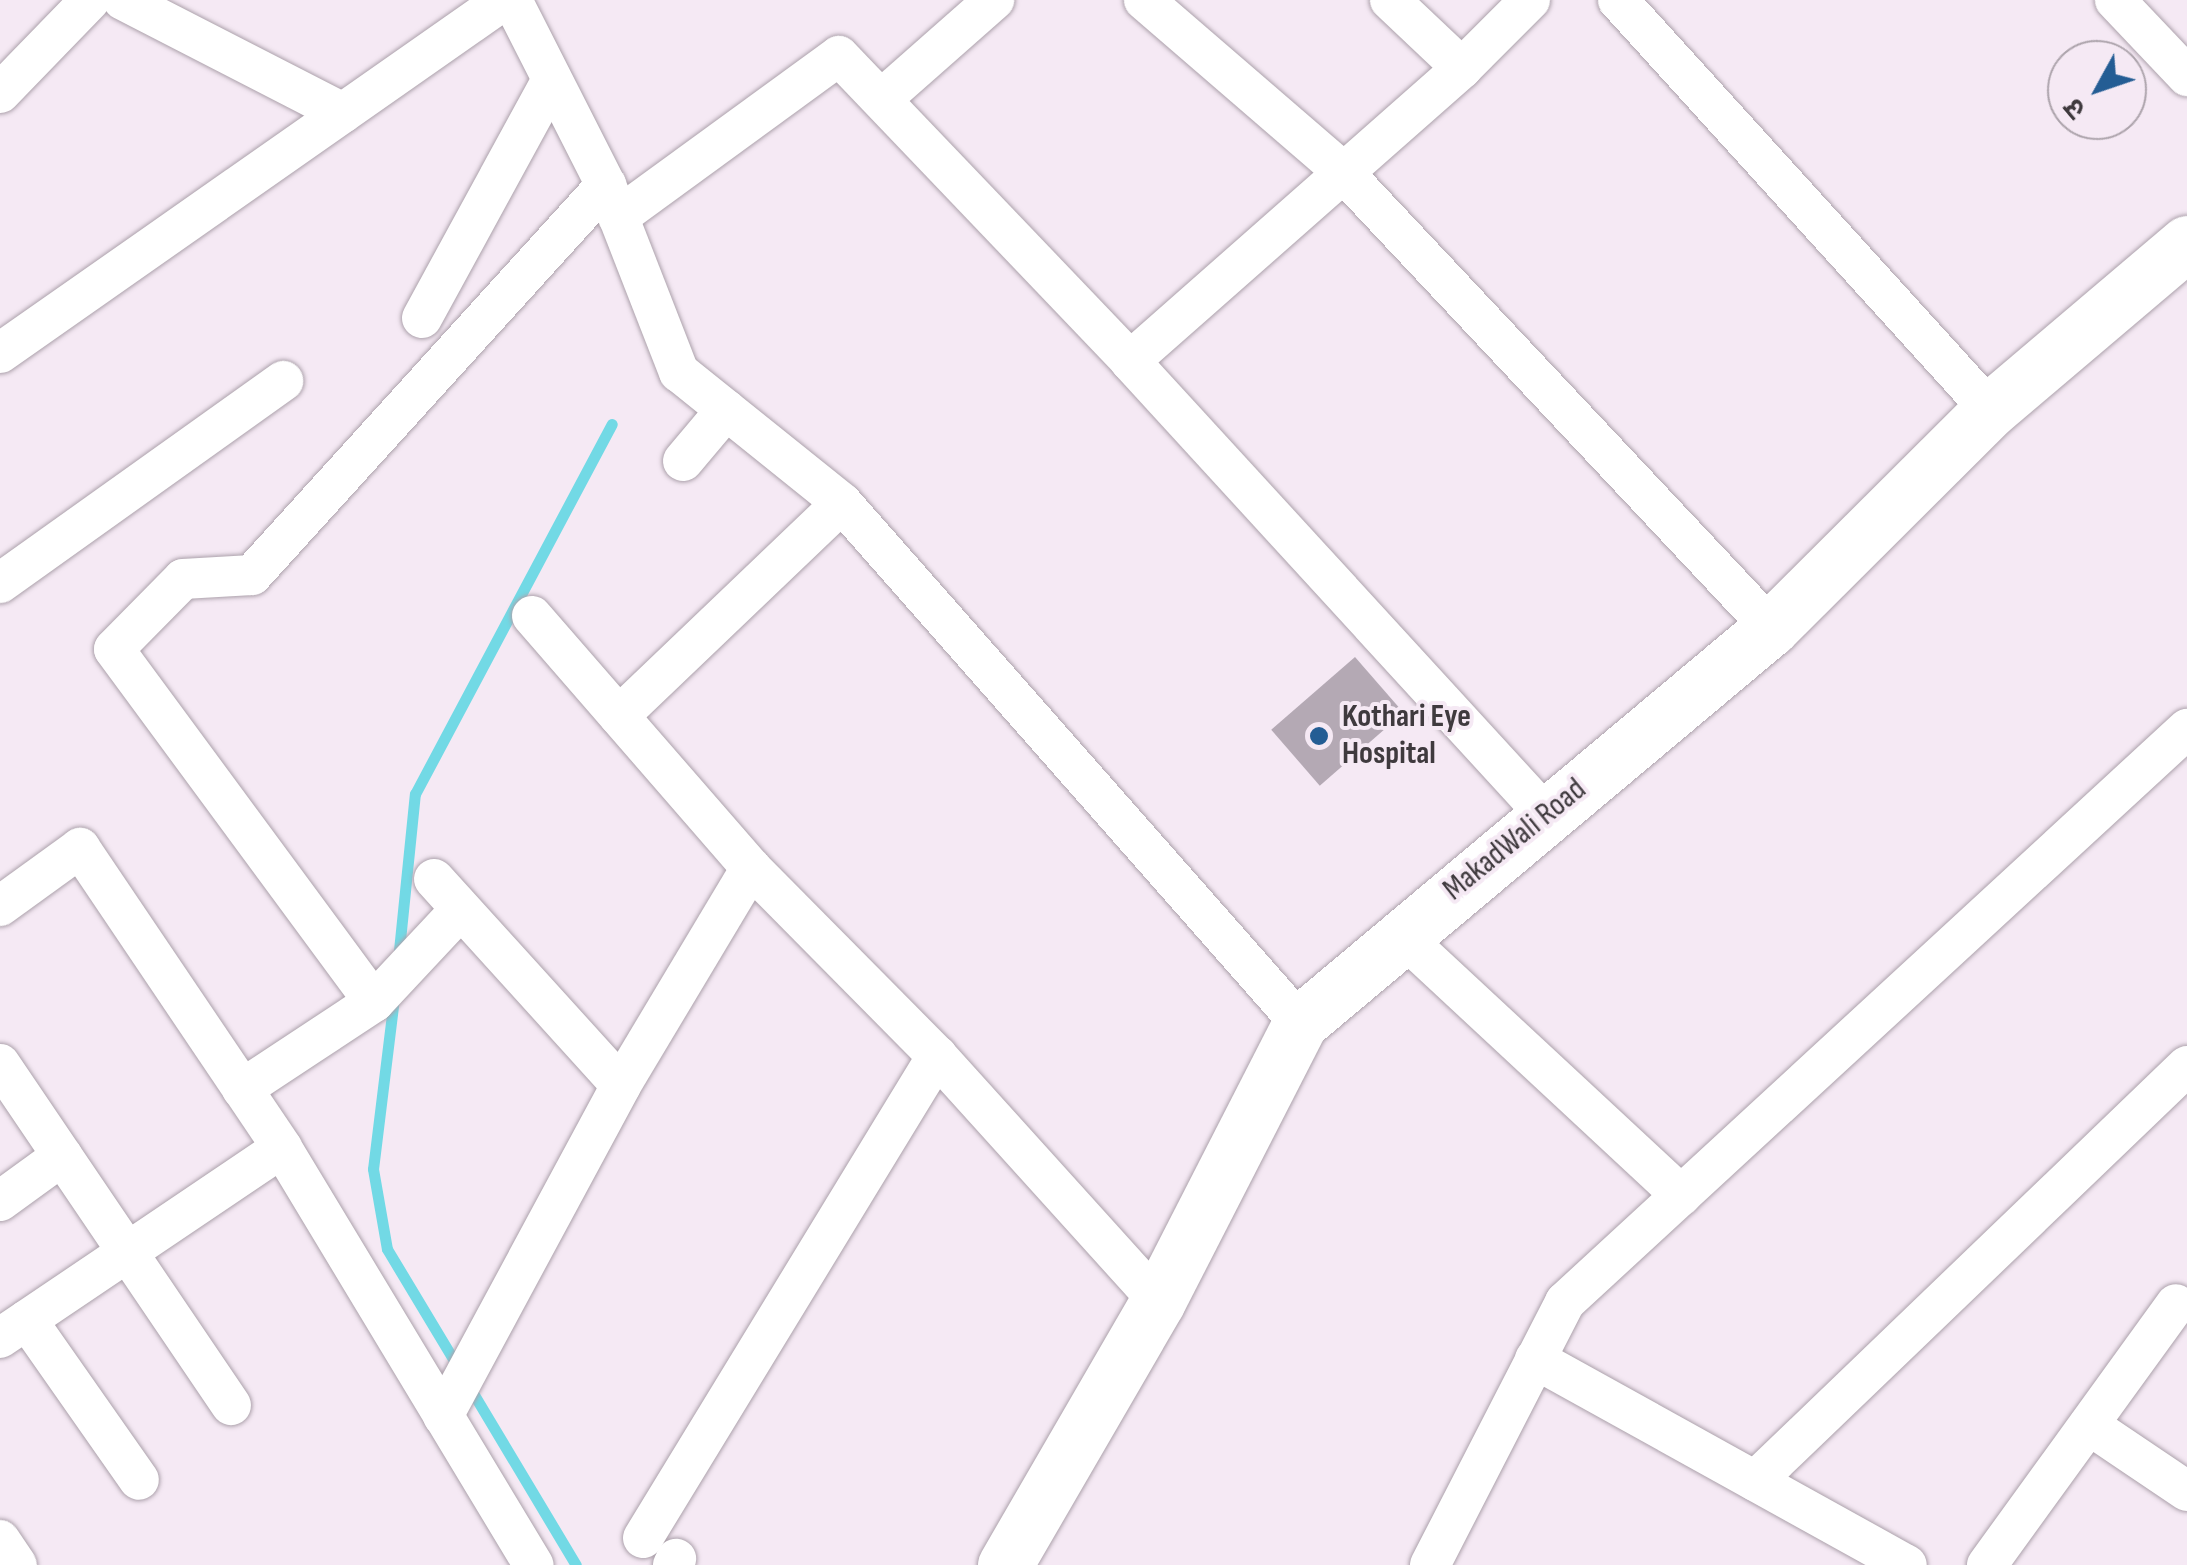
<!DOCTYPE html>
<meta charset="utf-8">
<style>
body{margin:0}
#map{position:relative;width:2187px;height:1565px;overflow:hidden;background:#f5e9f4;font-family:"Sofia Sans Condensed","Noto Sans Devanagari",sans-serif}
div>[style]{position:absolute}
.stream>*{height:11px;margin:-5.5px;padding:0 5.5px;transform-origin:5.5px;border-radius:5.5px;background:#72d9e5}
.building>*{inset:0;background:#b4a9b4;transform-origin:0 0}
.roads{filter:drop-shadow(0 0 2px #aca1ab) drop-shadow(0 0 2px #aca1ab)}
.street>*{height:40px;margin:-20px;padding:0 20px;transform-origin:20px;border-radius:20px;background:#fff}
.secondary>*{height:55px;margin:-27.5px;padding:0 27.5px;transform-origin:27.5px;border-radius:27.5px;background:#fff}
.dots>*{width:28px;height:28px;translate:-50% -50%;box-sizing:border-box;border:5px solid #f5e9f4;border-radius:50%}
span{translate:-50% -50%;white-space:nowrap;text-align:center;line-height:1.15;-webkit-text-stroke:8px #f5e9f4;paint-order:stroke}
.poi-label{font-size:32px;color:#3f3a3e;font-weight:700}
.left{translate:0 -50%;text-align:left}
.street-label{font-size:32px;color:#3f3a3e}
.north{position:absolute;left:2047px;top:40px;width:100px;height:100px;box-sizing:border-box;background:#f5e9f4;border:2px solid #aca3ab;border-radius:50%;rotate:230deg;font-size:28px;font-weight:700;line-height:40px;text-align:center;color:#3f3a3e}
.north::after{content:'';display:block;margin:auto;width:35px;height:45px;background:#245d94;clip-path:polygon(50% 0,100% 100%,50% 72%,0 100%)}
</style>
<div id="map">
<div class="stream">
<div style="left:398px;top:960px;width:167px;rotate:-84.2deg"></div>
<div style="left:415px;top:794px;width:419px;rotate:-62deg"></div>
<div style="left:394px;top:998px;width:172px;rotate:97deg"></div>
<div style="left:373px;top:1169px;width:81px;rotate:80.1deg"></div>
<div style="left:387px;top:1249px;width:138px;rotate:59deg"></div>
<div style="left:470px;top:1388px;width:206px;rotate:59.1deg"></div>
</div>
<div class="building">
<div style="left:1355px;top:657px;width:74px;height:111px;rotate:49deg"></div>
</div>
<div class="roads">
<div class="street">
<div style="left:123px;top:0;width:247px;rotate:27.2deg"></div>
<div style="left:512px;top:0;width:208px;rotate:63.1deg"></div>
<div style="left:606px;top:185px;width:201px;rotate:68.7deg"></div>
<div style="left:679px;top:372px;width:209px;rotate:38.8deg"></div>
<div style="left:842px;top:503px;width:693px;rotate:48.63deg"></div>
<div style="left:1144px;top:0;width:263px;rotate:40.8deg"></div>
<div style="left:1343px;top:172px;width:625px;rotate:46.81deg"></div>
<div style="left:1390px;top:0;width:99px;rotate:43.4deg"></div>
<div style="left:1618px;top:0;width:554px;rotate:47.78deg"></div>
<div style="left:2115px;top:0;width:105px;rotate:46.5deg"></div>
<div style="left:0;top:93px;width:129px;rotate:-45.9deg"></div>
<div style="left:884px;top:97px;width:147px;rotate:-41.4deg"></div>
<div style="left:618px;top:217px;width:273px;rotate:-36.1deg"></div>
<div style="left:839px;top:56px;width:422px;rotate:46.3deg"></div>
<div style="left:1130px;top:361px;width:616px;rotate:47.5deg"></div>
<div style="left:422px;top:318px;width:271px;rotate:-61.4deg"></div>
<div style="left:0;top:353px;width:615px;rotate:-35.01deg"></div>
<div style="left:1130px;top:361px;width:443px;rotate:-41.4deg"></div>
<div style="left:1462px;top:68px;width:96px;rotate:-45deg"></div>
<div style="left:683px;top:461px;width:67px;rotate:-49.9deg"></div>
<div style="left:0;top:583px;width:348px;rotate:-35.5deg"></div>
<div style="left:532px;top:616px;width:334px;rotate:49deg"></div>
<div style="left:751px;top:868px;width:264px;rotate:45.3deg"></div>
<div style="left:937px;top:1056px;width:330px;rotate:47.9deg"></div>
<div style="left:619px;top:716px;width:308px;rotate:-43.7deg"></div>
<div style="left:434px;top:879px;width:278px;rotate:47.8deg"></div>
<div style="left:0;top:906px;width:99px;rotate:-35.9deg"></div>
<div style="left:80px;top:848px;width:362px;rotate:56deg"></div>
<div style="left:282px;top:1148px;width:487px;rotate:58.9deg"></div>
<div style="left:1400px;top:934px;width:384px;rotate:42.9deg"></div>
<div style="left:374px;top:1002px;width:127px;rotate:-46.9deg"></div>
<div style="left:0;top:1064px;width:412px;rotate:55.9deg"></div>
<div style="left:242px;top:1089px;width:158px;rotate:-33.4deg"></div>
<div style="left:374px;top:1002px;width:438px;rotate:-126.4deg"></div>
<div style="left:114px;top:649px;width:98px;rotate:-45.4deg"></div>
<div style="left:183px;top:579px;width:69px;rotate:-3.3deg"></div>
<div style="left:252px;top:575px;width:527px;rotate:-47.77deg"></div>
<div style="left:0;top:1201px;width:77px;rotate:-36deg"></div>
<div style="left:27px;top:1320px;width:195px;rotate:55deg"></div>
<div style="left:0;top:1338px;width:340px;rotate:-34deg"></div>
<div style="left:1535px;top:1359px;width:425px;rotate:29deg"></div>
<div style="left:443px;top:1416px;width:376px;rotate:-61.7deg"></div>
<div style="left:621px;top:1085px;width:253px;rotate:-59.1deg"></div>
<div style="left:2089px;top:1425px;width:118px;rotate:34deg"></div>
<div style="left:1755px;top:1481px;width:599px;rotate:-43.85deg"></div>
<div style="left:643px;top:1538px;width:565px;rotate:-58.62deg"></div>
<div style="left:0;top:1540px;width:30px;rotate:56deg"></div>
<div style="left:673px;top:1565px;width:7px;rotate:-63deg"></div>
<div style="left:1430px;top:1565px;width:296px;rotate:-62.8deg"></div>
<div style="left:1565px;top:1302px;width:846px;rotate:-42.65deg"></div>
<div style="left:1987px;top:1565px;width:322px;rotate:-54.1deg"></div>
</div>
<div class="secondary">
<div style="left:1005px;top:1565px;width:305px;rotate:-59.9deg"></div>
<div style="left:1158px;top:1301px;width:312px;rotate:-62.9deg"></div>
<div style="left:1300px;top:1023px;width:615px;rotate:-39.98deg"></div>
<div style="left:1771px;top:628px;width:309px;rotate:-44.9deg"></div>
<div style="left:1990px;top:410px;width:258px;rotate:-40.3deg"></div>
</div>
</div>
<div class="dots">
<div style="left:1319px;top:736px;background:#245d94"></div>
</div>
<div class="poi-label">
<span class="left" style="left:1342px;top:736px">Kothari Eye<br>Hospital</span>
</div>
<div class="street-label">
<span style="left:1515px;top:840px;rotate:-39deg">MakadWali Road</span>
</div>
<div class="north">उ</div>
</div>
